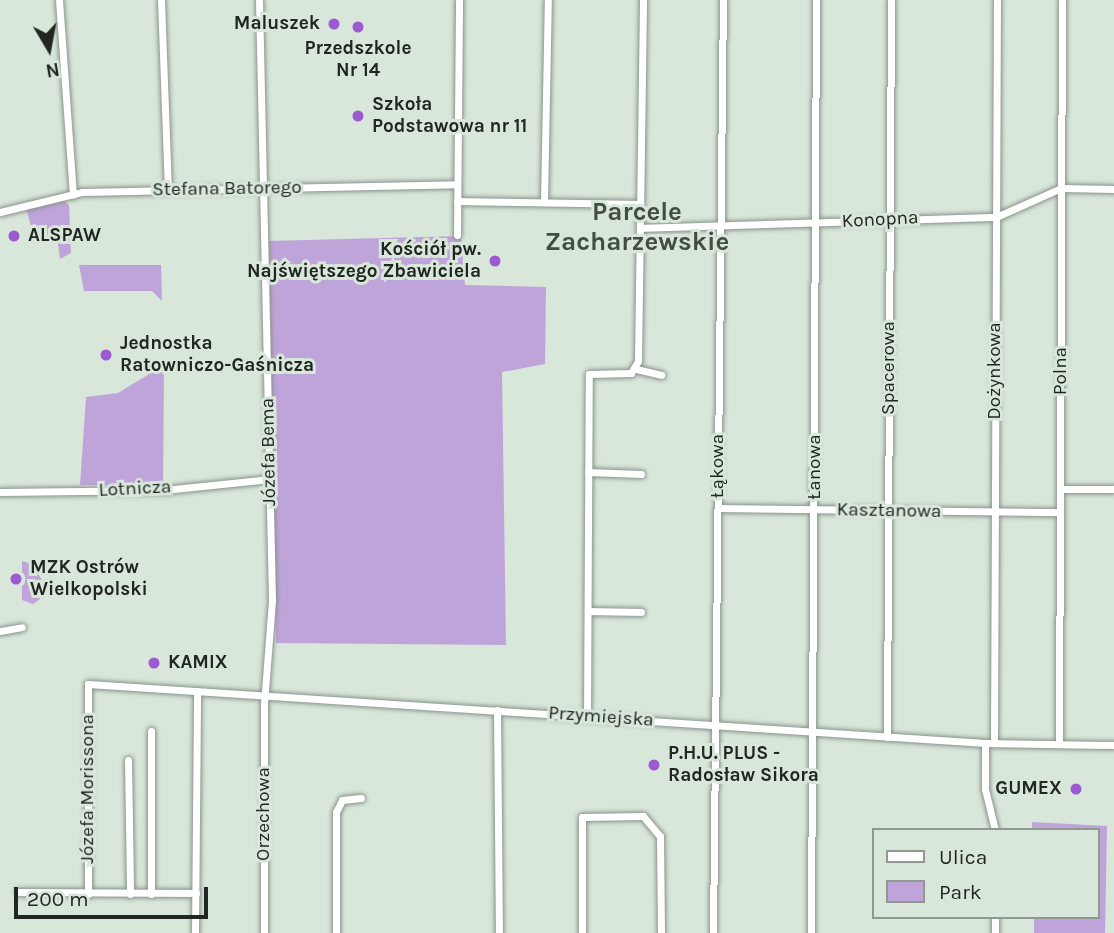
<!DOCTYPE html>
<meta charset="utf-8">
<style>
body{margin:0}
#map{position:relative;width:1114px;height:933px;overflow:hidden;background:#d9e6da;font-family:Karla,sans-serif}
div>[style]{position:absolute}
.green>*{inset:0;background:#bfa4da}
.roads{filter:drop-shadow(0 0 2px #88948a) drop-shadow(0 0 2px #88948a)}
.minor>*{height:7px;margin:-3.5px;padding:0 3.5px;transform-origin:3.5px;border-radius:3.5px;background:#fff}
.dots>*{width:19px;height:19px;translate:-50% -50%;box-sizing:border-box;border:4px solid #d9e6da;border-radius:50%}
span{translate:-50% -50%;white-space:nowrap;text-align:center;line-height:1.15;-webkit-text-stroke:6px #d9e6da;paint-order:stroke}
.poi-label{font-size:19px;color:#212622;font-weight:700}
.right{translate:-100% -50%;text-align:right}
.left{translate:0 -50%;text-align:left}
.street-label{font-size:19px;color:#212622}
.district-label{font-size:26px;color:#434d44;font-weight:700}
.legend{position:absolute;left:872px;top:828px;width:228px;height:91px;box-sizing:border-box;background:#d9e6da;border:2px solid #8f9990;margin:0;padding:9px 12px;list-style:none;font-size:21px;color:#212622}
.legend li{display:flex;align-items:center;gap:14px;height:35px}
.legend b{width:35px;border:2px solid #8f9990}
.north{position:absolute;left:14px;top:14px;width:70px;height:70px;-webkit-text-stroke:5px #d9e6da;paint-order:stroke;rotate:170deg;font-size:19px;font-weight:700;line-height:28px;text-align:center;color:#212622}
.north::after{content:'';display:block;margin:auto;width:24px;height:32px;background:#212622;clip-path:polygon(50% 0,100% 100%,50% 72%,0 100%)}
.scale{position:absolute;left:14px;top:887px;width:194px;height:32px;box-sizing:border-box;border:4px solid #212622;border-top:0;padding-left:9px;font-size:21px;line-height:24px;white-space:nowrap;color:#212622;-webkit-text-stroke:5px #d9e6da;paint-order:stroke}
</style>
<div id="map">
<div class="green">
<div style="clip-path:polygon(62px 199px,69px 205px,71px 253px,60px 259px,57px 235px,34px 238px,26px 208px)"></div>
<div style="clip-path:polygon(461px 236px,465px 285px,546px 287px,545px 364px,502px 372px,506px 645px,276px 643px,269px 241px)"></div>
<div style="clip-path:polygon(79px 265px,161px 265px,162px 301px,152px 291px,84px 291px)"></div>
<div style="clip-path:polygon(164px 365px,163px 485px,80px 485px,86px 397px,118px 393px)"></div>
<div style="clip-path:polygon(22px 561px,32px 564px,42px 580px,40px 599px,33px 604px,22px 600px)"></div>
<div style="clip-path:polygon(1032px 822px,1107px 826px,1105px 933px,1034px 933px,1034px 917px,1098px 917px,1098px 830px,1032px 830px)"></div>
</div>
<div class="roads">
<div class="minor">
<div style="left:59px;top:0;width:195px;rotate:85.9deg"></div>
<div style="left:161px;top:0;width:190px;rotate:87.9deg"></div>
<div style="left:259px;top:0;width:600px;rotate:88.76deg"></div>
<div style="left:272px;top:600px;width:103px;rotate:94.4deg"></div>
<div style="left:264px;top:703px;width:230px;rotate:90deg"></div>
<div style="left:457px;top:201px;width:183px;rotate:0.9deg"></div>
<div style="left:544px;top:201px;width:201px;rotate:-88.9deg"></div>
<div style="left:0;top:212px;width:84px;rotate:-13.7deg"></div>
<div style="left:82px;top:192px;width:375px;rotate:-1.2deg"></div>
<div style="left:640px;top:228px;width:356px;rotate:-1.8deg"></div>
<div style="left:996px;top:217px;width:71px;rotate:-24deg"></div>
<div style="left:1061px;top:188px;width:53px;rotate:1.1deg"></div>
<div style="left:457px;top:235px;width:235px;rotate:-89.5deg"></div>
<div style="left:636px;top:369px;width:26px;rotate:13deg"></div>
<div style="left:588px;top:472px;width:53px;rotate:2.2deg"></div>
<div style="left:1061px;top:489px;width:53px"></div>
<div style="left:0;top:492px;width:164px;rotate:-0.7deg"></div>
<div style="left:164px;top:490px;width:107px;rotate:-5.9deg"></div>
<div style="left:718px;top:508px;width:342px;rotate:0.7deg"></div>
<div style="left:588px;top:611px;width:53px;rotate:1.1deg"></div>
<div style="left:0;top:631px;width:22px;rotate:-10deg"></div>
<div style="left:497px;top:710px;width:223px;rotate:89.5deg"></div>
<div style="left:587px;top:716px;width:342px;rotate:-89.7deg"></div>
<div style="left:589px;top:374px;width:42px;rotate:-1.4deg"></div>
<div style="left:631px;top:373px;width:14px;rotate:-60deg"></div>
<div style="left:638px;top:361px;width:361px;rotate:-89.2deg"></div>
<div style="left:151px;top:731px;width:163px;rotate:90deg"></div>
<div style="left:887px;top:737px;width:737px;rotate:-89.69deg"></div>
<div style="left:985px;top:743px;width:46px;rotate:90deg"></div>
<div style="left:985px;top:789px;width:42px;rotate:76.3deg"></div>
<div style="left:994px;top:743px;width:743px;rotate:-89.77deg"></div>
<div style="left:1059px;top:743px;width:743px;rotate:-89.77deg"></div>
<div style="left:128px;top:760px;width:134px;rotate:89.1deg"></div>
<div style="left:19px;top:892px;width:177px;rotate:0.3deg"></div>
<div style="left:88px;top:894px;width:210px;rotate:-90deg"></div>
<div style="left:88px;top:684px;width:899px;rotate:3.76deg"></div>
<div style="left:985px;top:743px;width:129px;rotate:0.9deg"></div>
<div style="left:195px;top:933px;width:242px;rotate:-89.5deg"></div>
<div style="left:336px;top:933px;width:121px;rotate:-90deg"></div>
<div style="left:336px;top:812px;width:13px;rotate:-63deg"></div>
<div style="left:342px;top:800px;width:19px;rotate:-6deg"></div>
<div style="left:582px;top:933px;width:116px;rotate:-90deg"></div>
<div style="left:582px;top:817px;width:61px;rotate:-0.9deg"></div>
<div style="left:643px;top:816px;width:26px;rotate:50deg"></div>
<div style="left:660px;top:836px;width:97px;rotate:89.4deg"></div>
<div style="left:713px;top:933px;width:933px;rotate:-89.39deg"></div>
<div style="left:811px;top:933px;width:933px;rotate:-89.69deg"></div>
<div style="left:995px;top:933px;width:16px;rotate:-90deg"></div>
</div>
</div>
<div class="dots">
<div style="left:334px;top:24px;background:#9b5acf"></div>
<div style="left:358px;top:27px;background:#9b5acf"></div>
<div style="left:358px;top:116px;background:#9b5acf"></div>
<div style="left:14px;top:236px;background:#9b5acf"></div>
<div style="left:495px;top:261px;background:#9b5acf"></div>
<div style="left:106px;top:355px;background:#9b5acf"></div>
<div style="left:16px;top:579px;background:#9b5acf"></div>
<div style="left:154px;top:663px;background:#9b5acf"></div>
<div style="left:654px;top:765px;background:#9b5acf"></div>
<div style="left:1076px;top:789px;background:#9b5acf"></div>
</div>
<div class="poi-label">
<span class="right" style="left:320px;top:24px">Maluszek</span>
<span style="left:358px;top:60px">Przedszkole<br>Nr 14</span>
<span class="left" style="left:372px;top:116px">Szkoła<br>Podstawowa nr 11</span>
<span class="left" style="left:28px;top:236px">ALSPAW</span>
<span class="right" style="left:481px;top:261px">Kościół pw.<br>Najświętszego Zbawiciela</span>
<span class="left" style="left:120px;top:355px">Jednostka<br>Ratowniczo-Gaśnicza</span>
<span class="left" style="left:30px;top:579px">MZK Ostrów<br>Wielkopolski</span>
<span class="left" style="left:168px;top:663px">KAMIX</span>
<span class="left" style="left:668px;top:765px">P.H.U. PLUS -<br>Radosław Sikora</span>
<span class="right" style="left:1062px;top:789px">GUMEX</span>
</div>
<div class="street-label">
<span style="left:227px;top:189px;rotate:-1deg">Stefana Batorego</span>
<span style="left:880px;top:220px;rotate:-3deg">Konopna</span>
<span style="left:889px;top:368px;rotate:-90deg">Spacerowa</span>
<span style="left:995px;top:371px;rotate:-90deg">Dożynkowa</span>
<span style="left:1061px;top:371px;rotate:-90deg">Polna</span>
<span style="left:269px;top:452px;rotate:-91deg">Józefa Bema</span>
<span style="left:718px;top:466px;rotate:-90deg">Łąkowa</span>
<span style="left:815px;top:467px;rotate:-90deg">Łanowa</span>
<span style="left:135px;top:489px;rotate:-3deg">Lotnicza</span>
<span style="left:889px;top:511px;rotate:1deg">Kasztanowa</span>
<span style="left:601px;top:717px;rotate:4deg">Przymiejska</span>
<span style="left:88px;top:789px;rotate:-90deg">Józefa Morissona</span>
<span style="left:264px;top:814px;rotate:-90deg">Orzechowa</span>
</div>
<div class="district-label">
<span style="left:637px;top:227px">Parcele<br>Zacharzewskie</span>
</div>
<ul class="legend">
<li><b style="height:9px;background:#fff"></b>Ulica</li>
<li><b style="height:19px;background:#bfa4da"></b>Park</li>
</ul>
<div class="north">N</div>
<div class="scale">200 m</div>
</div>
